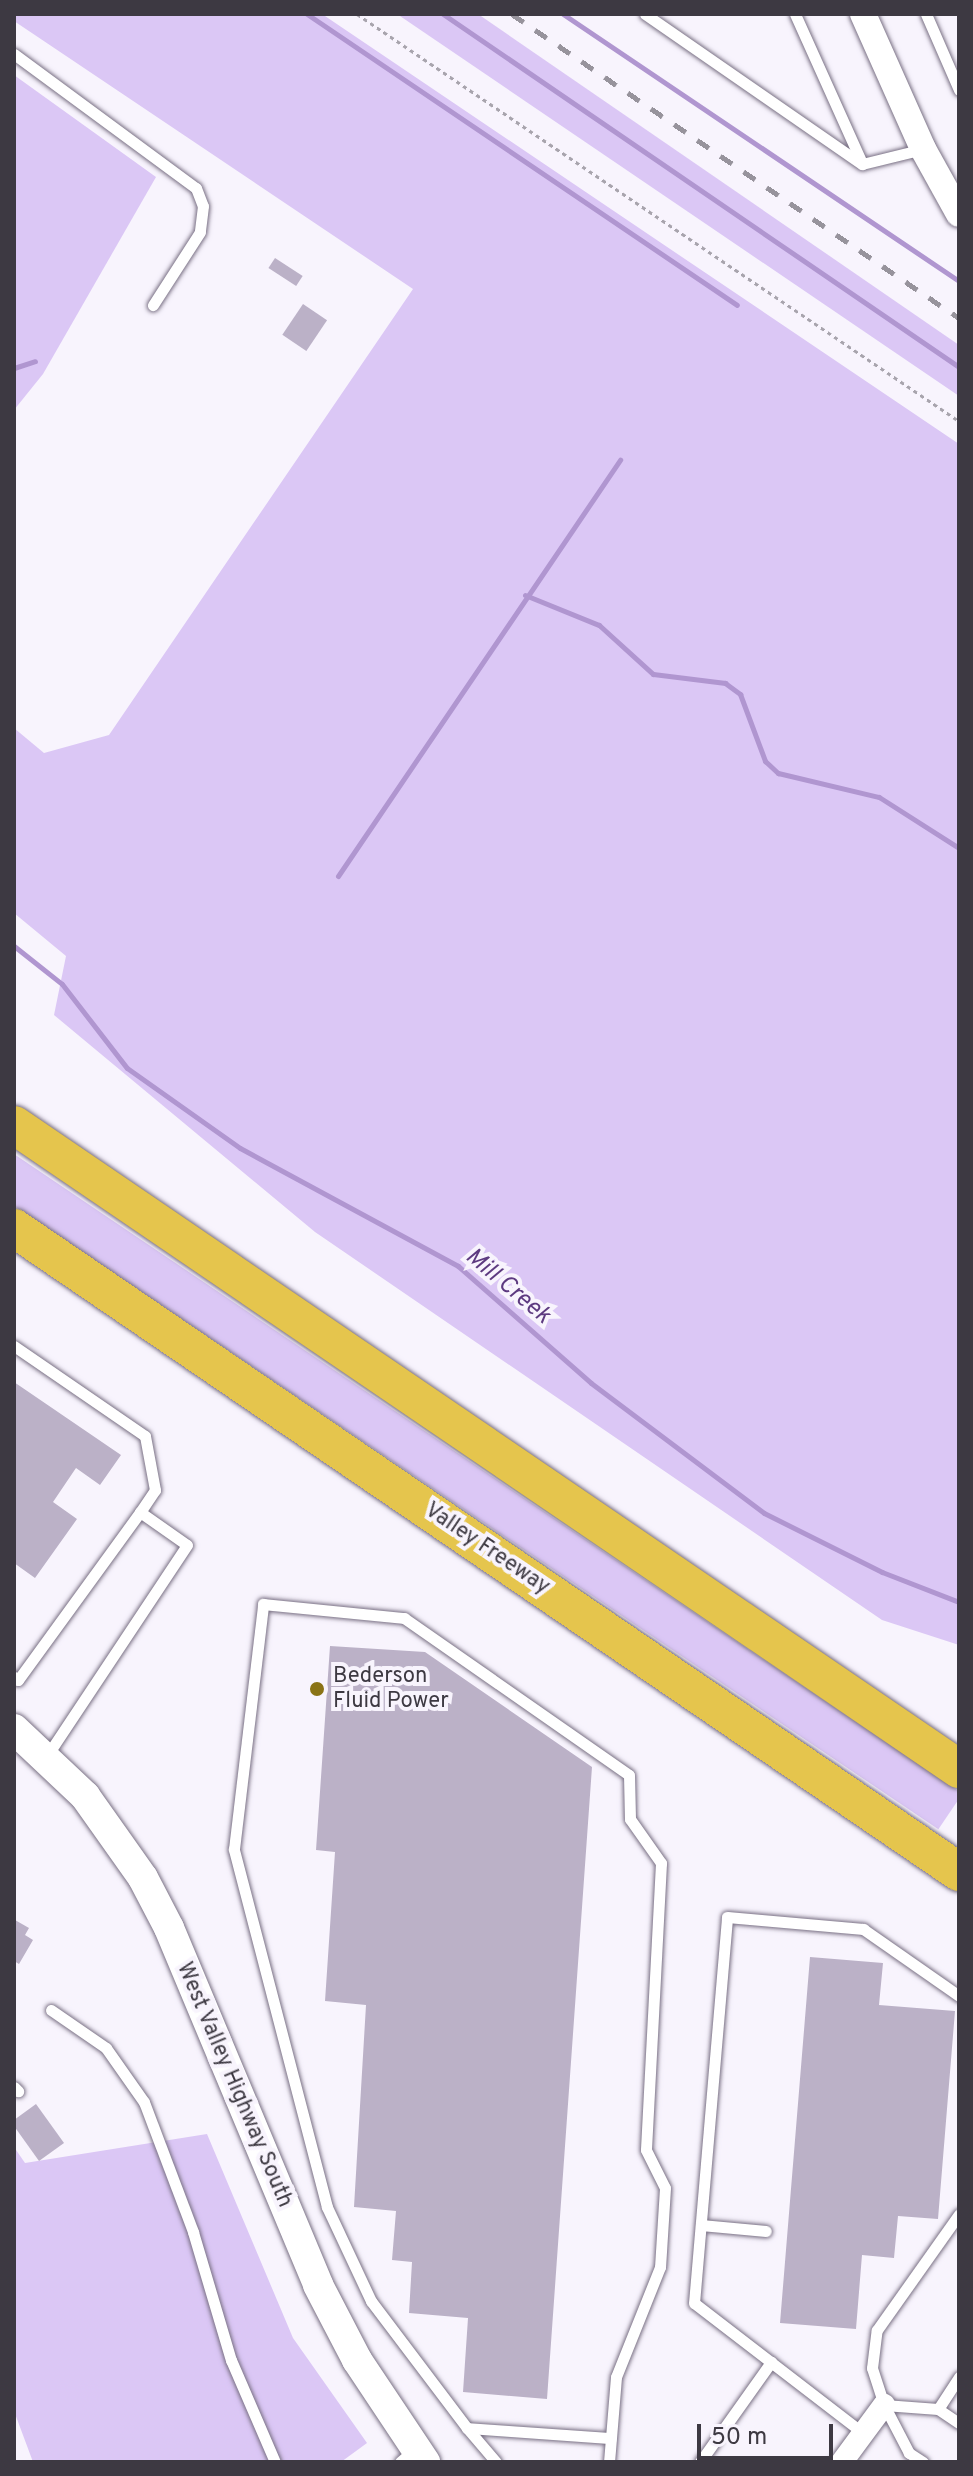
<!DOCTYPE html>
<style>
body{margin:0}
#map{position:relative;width:973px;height:2476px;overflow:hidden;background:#f8f4fd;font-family:Overpass,sans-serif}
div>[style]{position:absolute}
.green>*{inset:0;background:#dbc7f5;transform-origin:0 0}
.stream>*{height:5px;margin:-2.5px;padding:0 2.5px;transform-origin:2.5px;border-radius:2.5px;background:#b096d0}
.building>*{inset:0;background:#bbb1c7;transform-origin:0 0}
.path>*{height:3px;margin-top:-1.5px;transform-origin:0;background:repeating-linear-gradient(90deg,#a8a4ad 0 4px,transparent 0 8px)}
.roads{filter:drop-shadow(0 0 2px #797084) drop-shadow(0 0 2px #797084)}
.service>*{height:11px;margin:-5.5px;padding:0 5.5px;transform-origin:5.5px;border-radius:5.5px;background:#fff}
.minor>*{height:22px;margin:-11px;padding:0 11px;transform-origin:11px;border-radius:11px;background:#fff}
.tertiary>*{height:26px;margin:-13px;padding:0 13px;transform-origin:13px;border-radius:13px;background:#fff}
.secondary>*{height:30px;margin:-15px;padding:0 15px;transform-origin:15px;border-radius:15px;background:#fff}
.motorway>*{height:38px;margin:-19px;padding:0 19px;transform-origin:19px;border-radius:19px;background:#e5c54d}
.rail>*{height:5px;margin-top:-2.5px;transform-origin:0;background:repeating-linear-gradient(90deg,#97939c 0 14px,transparent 0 28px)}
.dots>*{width:22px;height:22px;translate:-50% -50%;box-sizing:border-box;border:4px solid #f8f4fd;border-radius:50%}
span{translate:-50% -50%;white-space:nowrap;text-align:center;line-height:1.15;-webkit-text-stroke:8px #f8f4fd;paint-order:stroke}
.street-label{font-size:22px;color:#3d3942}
.poi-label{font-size:22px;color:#3d3942}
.left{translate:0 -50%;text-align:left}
.water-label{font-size:24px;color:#5d3a80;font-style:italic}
.frame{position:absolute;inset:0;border:16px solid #3d3942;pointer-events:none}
.scale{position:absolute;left:697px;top:2424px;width:136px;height:36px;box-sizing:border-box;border:4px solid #3d3942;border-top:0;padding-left:10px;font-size:24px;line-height:28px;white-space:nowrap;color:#3d3942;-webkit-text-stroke:6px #f8f4fd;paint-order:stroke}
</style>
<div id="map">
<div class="green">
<div style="clip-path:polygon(14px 14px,322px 14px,959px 444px,959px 1645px,882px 1620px,315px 1232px,54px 1015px,66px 956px,14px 913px,14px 728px,44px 753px,109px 735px,413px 289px,14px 21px)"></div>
<div style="clip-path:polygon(397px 14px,478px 14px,959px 345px,959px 396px)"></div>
<div style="clip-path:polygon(14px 75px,156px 177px,43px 374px,14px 410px)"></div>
<div style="left:14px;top:1154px;width:1144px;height:43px;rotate:34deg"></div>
<div style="clip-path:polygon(207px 2134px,293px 2338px,367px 2443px,341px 2462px,33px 2462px,14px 2411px,14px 2147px,25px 2163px)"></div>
</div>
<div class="stream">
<div style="left:307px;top:14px;width:519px;rotate:34.09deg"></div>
<div style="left:443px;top:14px;width:625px;rotate:34.38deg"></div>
<div style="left:563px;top:14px;width:478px;rotate:34deg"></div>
<div style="left:14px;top:368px;width:22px;rotate:-18deg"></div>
<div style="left:525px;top:595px;width:80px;rotate:22.1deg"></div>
<div style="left:599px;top:625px;width:73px;rotate:42.2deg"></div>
<div style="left:653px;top:674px;width:73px;rotate:7.1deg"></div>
<div style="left:725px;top:683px;width:19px;rotate:36deg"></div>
<div style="left:740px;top:694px;width:72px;rotate:69.5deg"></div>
<div style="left:765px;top:761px;width:18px;rotate:43deg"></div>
<div style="left:778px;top:773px;width:104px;rotate:13.4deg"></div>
<div style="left:879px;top:797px;width:95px;rotate:32.5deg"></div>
<div style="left:338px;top:876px;width:503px;rotate:-55.87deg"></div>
<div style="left:14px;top:946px;width:61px;rotate:38.4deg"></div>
<div style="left:62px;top:984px;width:106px;rotate:52.3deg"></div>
<div style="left:127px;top:1068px;width:138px;rotate:35.3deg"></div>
<div style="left:240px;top:1148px;width:248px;rotate:28.4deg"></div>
<div style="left:458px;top:1266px;width:177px;rotate:41.3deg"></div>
<div style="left:591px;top:1383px;width:216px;rotate:36.9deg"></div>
<div style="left:764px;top:1513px;width:132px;rotate:26.6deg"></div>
<div style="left:882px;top:1572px;width:83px;rotate:21.3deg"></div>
</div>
<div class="building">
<div style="left:275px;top:258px;width:33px;height:12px;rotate:33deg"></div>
<div style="left:303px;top:304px;width:29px;height:37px;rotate:34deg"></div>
<div style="clip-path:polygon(14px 1382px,121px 1455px,100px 1485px,76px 1468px,53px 1502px,77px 1519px,35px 1578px,14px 1563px)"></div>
<div style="clip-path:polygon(330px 1646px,425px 1652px,592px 1767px,547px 2399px,463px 2392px,468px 2318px,409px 2313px,412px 2262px,392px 2260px,396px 2211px,354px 2207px,366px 2005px,325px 2001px,335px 1852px,316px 1850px)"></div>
<div style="clip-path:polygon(15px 1920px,29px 1928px,25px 1935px,33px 1940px,19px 1964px,14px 1961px)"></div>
<div style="clip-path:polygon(810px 1957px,883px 1963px,879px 2005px,955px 2011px,938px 2219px,898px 2216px,894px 2258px,862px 2255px,856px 2329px,780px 2323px)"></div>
<div style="clip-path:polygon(36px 2104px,64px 2143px,39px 2161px,14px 2126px,14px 2120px)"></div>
</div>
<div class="path">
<div style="left:357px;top:14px;width:727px;rotate:34.06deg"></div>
</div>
<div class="roads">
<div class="service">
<div style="left:645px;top:14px;width:264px;rotate:34.7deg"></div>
<div style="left:862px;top:164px;width:63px;rotate:-13.8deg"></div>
<div style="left:795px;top:14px;width:163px;rotate:65.8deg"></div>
<div style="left:926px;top:14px;width:83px;rotate:66.5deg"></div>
<div style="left:14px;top:54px;width:226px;rotate:36.4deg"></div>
<div style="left:196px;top:188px;width:19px;rotate:69deg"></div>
<div style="left:203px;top:206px;width:26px;rotate:97deg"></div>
<div style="left:200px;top:232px;width:87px;rotate:122.8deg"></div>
<div style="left:14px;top:1346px;width:159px;rotate:34.5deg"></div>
<div style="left:145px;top:1436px;width:55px;rotate:79.5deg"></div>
<div style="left:155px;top:1490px;width:27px;rotate:124deg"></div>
<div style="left:140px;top:1512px;width:57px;rotate:35.1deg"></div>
<div style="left:187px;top:1545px;width:253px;rotate:123.6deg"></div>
<div style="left:14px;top:1677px;width:5px;rotate:37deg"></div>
<div style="left:18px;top:1680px;width:208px;rotate:-54deg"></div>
<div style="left:51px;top:2010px;width:67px;rotate:34.6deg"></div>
<div style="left:106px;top:2048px;width:66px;rotate:54.9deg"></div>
<div style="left:144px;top:2102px;width:139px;rotate:69.3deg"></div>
<div style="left:193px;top:2232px;width:134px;rotate:73.5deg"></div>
<div style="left:231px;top:2360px;width:111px;rotate:66.7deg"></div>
<div style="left:14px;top:2087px;width:6px;rotate:45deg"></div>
<div style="left:701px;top:2225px;width:65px;rotate:5.3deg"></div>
<div style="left:959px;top:2377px;width:38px;rotate:123deg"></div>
<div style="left:938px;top:2409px;width:25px;rotate:34deg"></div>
<div style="left:884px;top:2405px;width:54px;rotate:4.2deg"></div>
<div style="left:467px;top:2428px;width:159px;rotate:-127.1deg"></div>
<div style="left:371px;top:2301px;width:104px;rotate:-115.1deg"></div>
<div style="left:327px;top:2207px;width:370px;rotate:-104.6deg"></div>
<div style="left:234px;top:1849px;width:247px;rotate:-83.2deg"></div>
<div style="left:263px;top:1604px;width:142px;rotate:5.7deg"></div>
<div style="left:404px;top:1618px;width:274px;rotate:34.9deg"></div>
<div style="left:629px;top:1775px;width:44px;rotate:88.7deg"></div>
<div style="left:630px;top:1819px;width:54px;rotate:54.8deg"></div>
<div style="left:661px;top:1863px;width:287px;rotate:93deg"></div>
<div style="left:646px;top:2150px;width:42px;rotate:63.4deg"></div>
<div style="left:665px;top:2188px;width:79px;rotate:93.6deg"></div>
<div style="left:660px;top:2267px;width:118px;rotate:111.8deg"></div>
<div style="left:616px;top:2377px;width:85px;rotate:94.7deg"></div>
<div style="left:863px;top:2433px;width:213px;rotate:-142.4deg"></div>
<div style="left:694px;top:2303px;width:387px;rotate:-85.1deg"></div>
<div style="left:727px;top:1917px;width:137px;rotate:5deg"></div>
<div style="left:863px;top:1929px;width:117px;rotate:34.9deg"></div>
<div style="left:400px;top:2462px;width:20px;rotate:-41deg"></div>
<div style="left:496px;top:2462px;width:45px;rotate:-130.5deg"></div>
<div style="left:467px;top:2428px;width:144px;rotate:4deg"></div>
<div style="left:700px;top:2462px;width:123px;rotate:-54.6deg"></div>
<div style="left:923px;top:2462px;width:17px;rotate:-147deg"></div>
<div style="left:909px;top:2453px;width:54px;rotate:-117.5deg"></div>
<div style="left:884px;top:2405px;width:39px;rotate:-108deg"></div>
<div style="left:872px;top:2368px;width:38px;rotate:-83deg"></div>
<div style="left:877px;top:2330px;width:142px;rotate:-54.7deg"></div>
</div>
<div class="minor">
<div style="left:842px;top:2462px;width:71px;rotate:-53.6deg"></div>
</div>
<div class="tertiary">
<div style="left:863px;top:14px;width:148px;rotate:66deg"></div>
<div style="left:923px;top:149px;width:74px;rotate:61deg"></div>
</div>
<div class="secondary">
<div style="left:14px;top:1729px;width:98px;rotate:43.3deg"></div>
<div style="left:85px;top:1796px;width:100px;rotate:54.7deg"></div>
<div style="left:143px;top:1878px;width:56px;rotate:62.5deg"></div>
<div style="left:169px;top:1928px;width:387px;rotate:67.3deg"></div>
<div style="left:318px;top:2285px;width:85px;rotate:62.5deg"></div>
<div style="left:357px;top:2360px;width:123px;rotate:56.3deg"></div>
</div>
<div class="motorway">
<div style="left:14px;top:1125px;width:1144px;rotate:34.27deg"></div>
<div style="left:14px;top:1228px;width:1144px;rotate:34.27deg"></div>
</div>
</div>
<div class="rail">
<div style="left:512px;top:14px;width:541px;rotate:34.22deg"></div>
</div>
<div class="dots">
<div style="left:317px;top:1689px;background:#8a7316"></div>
</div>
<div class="street-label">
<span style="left:487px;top:1549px;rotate:34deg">Valley Freeway</span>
<span style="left:234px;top:2085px;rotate:67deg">West Valley Highway South</span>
</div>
<div class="poi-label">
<span class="left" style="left:333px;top:1689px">Bederson<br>Fluid Power</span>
</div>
<div class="water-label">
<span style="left:507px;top:1287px;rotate:40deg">Mill Creek</span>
</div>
<div class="frame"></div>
<div class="scale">50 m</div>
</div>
